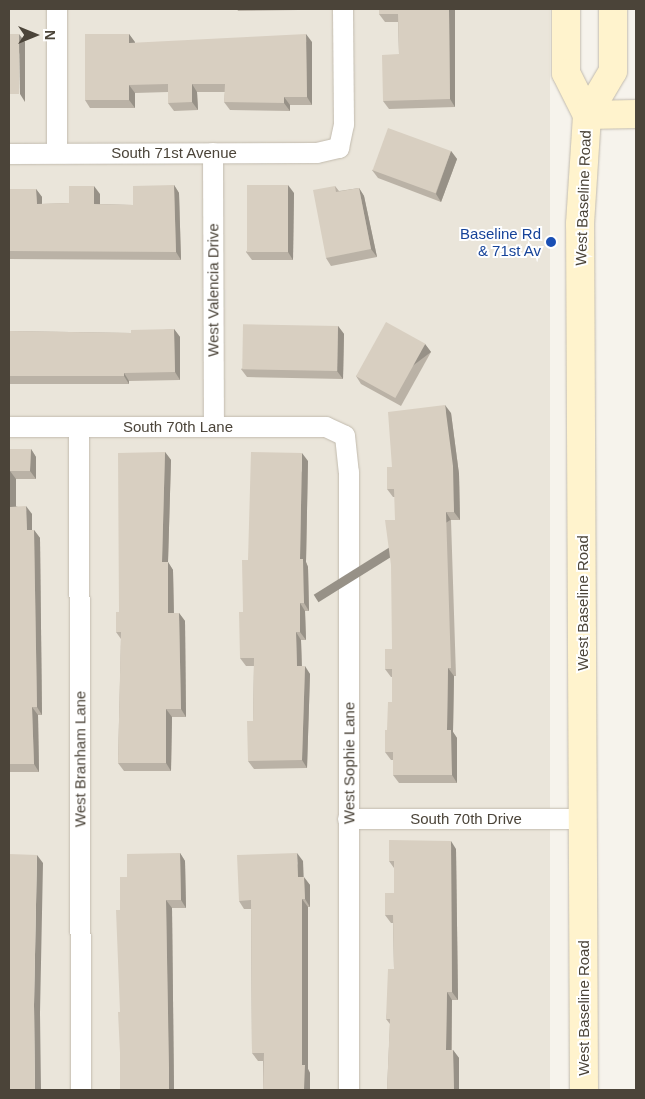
<!DOCTYPE html>
<style>
body{margin:0}
#map{position:relative;width:645px;height:1099px;overflow:hidden;background:#f6f3ec;font-family:Helvetica,sans-serif}
div>[style]{position:absolute}
.residential>*{inset:0;background:#eae5da;transform-origin:0 0}
.roads{filter:drop-shadow(0 0 1px #c2bbae) drop-shadow(0 0 1px #c2bbae)}
.street>*{height:20px;margin:-10px;padding:0 10px;transform-origin:10px;border-radius:10px;background:#fff}
.secondary>*{height:28px;margin:-14px;padding:0 14px;transform-origin:14px;border-radius:14px;background:#fff3cd}
.wall>*{inset:0;background:#bab2a6;transform-origin:0 0}
.shaded-wall>*{inset:0;background:#979187;transform-origin:0 0}
.building>*{inset:0;background:#d8cfc1;transform-origin:0 0}
.dots>*{width:14px;height:14px;translate:-50% -50%;box-sizing:border-box;border:2px solid #fff;border-radius:50%}
span{translate:-50% -50%;white-space:nowrap;text-align:center;line-height:1.15;-webkit-text-stroke:4px #fff;paint-order:stroke}
.street-label{font-size:15px;color:#4b4439}
.transit-label{font-size:15px;color:#164399}
.right{translate:-100% -50%;text-align:right}
.frame{position:absolute;inset:0;border:10px solid #4b4439;pointer-events:none}
.north{position:absolute;left:10px;top:10px;width:50px;height:50px;-webkit-text-stroke:4px #fff;paint-order:stroke;rotate:90deg;font-size:14px;font-weight:700;line-height:20px;text-align:center;color:#4b4439}
.north::after{content:'';display:block;margin:auto;width:18px;height:22px;background:#4b4439;clip-path:polygon(50% 0,100% 100%,50% 72%,0 100%)}
</style>
<div id="map">
<div class="residential">
<div style="left:9px;top:9px;width:541px;height:1081px"></div>
</div>
<div class="roads">
<div class="street">
<div style="left:57px;top:9px;width:144px;rotate:90deg"></div>
<div style="left:213px;top:153px;width:274px;rotate:89.8deg"></div>
<div style="left:9px;top:154px;width:308px;rotate:-0.2deg"></div>
<div style="left:317px;top:153px;width:23px;rotate:-13deg"></div>
<div style="left:339px;top:148px;width:24px;rotate:-78deg"></div>
<div style="left:344px;top:125px;width:116px;rotate:-90.5deg"></div>
<div style="left:9px;top:427px;width:317px"></div>
<div style="left:326px;top:427px;width:21px;rotate:25deg"></div>
<div style="left:345px;top:436px;width:36px;rotate:84deg"></div>
<div style="left:349px;top:472px;width:618px;rotate:90deg"></div>
<div style="left:79px;top:427px;width:663px;rotate:89.83deg"></div>
<div style="left:348px;top:819px;width:236px"></div>
</div>
<div class="secondary">
<div style="left:566px;top:9px;width:64px;rotate:90deg"></div>
<div style="left:566px;top:73px;width:47px;rotate:63.4deg"></div>
<div style="left:587px;top:115px;width:49px;rotate:-1.2deg"></div>
<div style="left:584px;top:1090px;width:866px;rotate:-90.26deg"></div>
<div style="left:580px;top:224px;width:109px;rotate:-86.3deg"></div>
<div style="left:587px;top:115px;width:51px;rotate:-59.4deg"></div>
<div style="left:613px;top:71px;width:62px;rotate:-90deg"></div>
</div>
</div>
<div class="wall">
<div style="clip-path:polygon(237px 9px,299px 9px,299px 10px,238px 11px)"></div>
<div style="clip-path:polygon(455px 9px,455px 107px,389px 109px,383px 101px,399px 54px,398px 22px,385px 22px,379px 14px)"></div>
<div style="left:9px;top:34px;width:18px;height:68px;rotate:27deg"></div>
<div style="clip-path:polygon(129px 34px,135px 43px,312px 42px,312px 105px,290px 105px,290px 111px,230px 110px,224px 102px,225px 92px,197px 92px,198px 110px,174px 111px,168px 103px,168px 92px,135px 93px,135px 108px,90px 108px,85px 100px)"></div>
<div style="clip-path:polygon(451px 151px,457px 159px,441px 202px,378px 178px,372px 170px)"></div>
<div style="clip-path:polygon(174px 185px,179px 193px,181px 260px,9px 259px,9px 189px,36px 189px,42px 197px,42px 204px,69px 203px,100px 194px,100px 204px,133px 205px)"></div>
<div style="clip-path:polygon(335px 186px,339px 191px,359px 188px,364px 196px,377px 257px,331px 266px,326px 258px)"></div>
<div style="clip-path:polygon(294px 193px,293px 260px,252px 260px,246px 252px)"></div>
<div style="clip-path:polygon(338px 326px,344px 334px,343px 379px,247px 377px,241px 369px)"></div>
<div style="clip-path:polygon(174px 329px,180px 337px,180px 380px,129px 381px,129px 384px,9px 384px,9px 331px,131px 333px)"></div>
<div style="clip-path:polygon(425px 344px,431px 352px,401px 406px,361px 384px,356px 376px)"></div>
<div style="clip-path:polygon(451px 413px,459px 474px,460px 520px,451px 520px,456px 676px,454px 676px,453px 732px,457px 738px,457px 783px,399px 783px,393px 775px,393px 760px,391px 760px,385px 752px,392px 702px,392px 677px,391px 677px,385px 669px,392px 649px,395px 520px,395px 497px,393px 497px,387px 489px,392px 467px)"></div>
<div style="clip-path:polygon(9px 449px,31px 449px,36px 457px,36px 479px,16px 479px,16px 506px,32px 514px,32px 530px,34px 530px,40px 538px,42px 715px,38px 715px,39px 772px,9px 772px)"></div>
<div style="clip-path:polygon(165px 452px,171px 460px,168px 562px,173px 570px,174px 613px,179px 613px,185px 621px,186px 717px,172px 717px,171px 771px,124px 771px,118px 763px,121px 639px,116px 632px,119px 612px)"></div>
<div style="clip-path:polygon(308px 461px,306px 562px,308px 567px,309px 611px,305px 611px,306px 640px,301px 640px,302px 666px,310px 674px,307px 768px,254px 769px,248px 761px,253px 721px,254px 666px,246px 666px,240px 658px,243px 612px,248px 560px)"></div>
<div style="clip-path:polygon(456px 849px,458px 1000px,452px 1000px,452px 1050px,453px 1050px,459px 1058px,459px 1090px,387px 1090px,390px 1024px,386px 1019px,394px 969px,393px 923px,391px 923px,385px 915px,394px 893px,394px 868px,389px 861px)"></div>
<div style="clip-path:polygon(180px 853px,185px 861px,186px 908px,172px 908px,174px 1090px,120px 1090px,120px 910px,127px 877px)"></div>
<div style="clip-path:polygon(303px 861px,303px 877px,310px 885px,310px 907px,308px 907px,308px 1069px,310px 1073px,310px 1090px,263px 1090px,263px 1061px,258px 1061px,252px 1053px,251px 909px,244px 909px,239px 901px)"></div>
</div>
<div class="shaded-wall">
<div style="clip-path:polygon(449px 9px,455px 9px,455px 107px,450px 99px)"></div>
<div style="clip-path:polygon(19px 34px,25px 42px,25px 102px,20px 94px)"></div>
<div style="clip-path:polygon(129px 34px,135px 42px,135px 51px,129px 43px)"></div>
<div style="clip-path:polygon(306px 34px,312px 42px,312px 105px,307px 97px)"></div>
<div style="clip-path:polygon(192px 84px,197px 92px,198px 110px,192px 102px)"></div>
<div style="clip-path:polygon(129px 85px,135px 93px,135px 108px,129px 100px)"></div>
<div style="clip-path:polygon(284px 97px,290px 105px,290px 111px,284px 103px)"></div>
<div style="clip-path:polygon(451px 151px,457px 159px,441px 202px,436px 194px)"></div>
<div style="clip-path:polygon(174px 185px,179px 193px,181px 260px,176px 252px)"></div>
<div style="clip-path:polygon(288px 185px,294px 193px,293px 260px,288px 252px)"></div>
<div style="clip-path:polygon(94px 186px,100px 194px,100px 212px,94px 204px)"></div>
<div style="clip-path:polygon(359px 188px,364px 196px,377px 257px,371px 249px)"></div>
<div style="clip-path:polygon(36px 189px,42px 197px,42px 212px,37px 204px)"></div>
<div style="clip-path:polygon(338px 326px,344px 334px,343px 379px,337px 371px)"></div>
<div style="clip-path:polygon(174px 329px,180px 337px,180px 380px,175px 372px)"></div>
<div style="left:425px;top:344px;width:10px;height:62px;rotate:53deg"></div>
<div style="clip-path:polygon(124px 373px,129px 381px,129px 384px,124px 376px)"></div>
<div style="clip-path:polygon(445px 405px,451px 413px,459px 474px,460px 520px,454px 512px)"></div>
<div style="clip-path:polygon(31px 449px,36px 457px,36px 479px,30px 471px)"></div>
<div style="clip-path:polygon(165px 452px,171px 460px,168px 562px,173px 570px,174px 621px,168px 613px,162px 562px)"></div>
<div style="clip-path:polygon(302px 453px,308px 461px,306px 562px,308px 567px,309px 611px,304px 603px,300px 559px)"></div>
<div style="clip-path:polygon(10px 471px,16px 479px,16px 515px,10px 507px)"></div>
<div style="clip-path:polygon(26px 506px,32px 514px,32px 538px,27px 530px)"></div>
<div style="left:446px;top:512px;width:9px;height:156px;rotate:58deg"></div>
<div style="clip-path:polygon(34px 530px,40px 538px,42px 715px,37px 707px)"></div>
<div style="clip-path:polygon(300px 603px,305px 611px,306px 640px,300px 632px)"></div>
<div style="clip-path:polygon(179px 613px,185px 621px,186px 717px,181px 709px)"></div>
<div style="clip-path:polygon(296px 632px,301px 640px,302px 674px,297px 666px)"></div>
<div style="clip-path:polygon(305px 666px,310px 674px,307px 768px,302px 760px)"></div>
<div style="clip-path:polygon(448px 668px,454px 676px,453px 732px,457px 738px,457px 783px,452px 775px,447px 730px)"></div>
<div style="clip-path:polygon(32px 707px,38px 715px,39px 772px,34px 764px)"></div>
<div style="clip-path:polygon(166px 709px,172px 717px,171px 771px,166px 763px)"></div>
<div style="clip-path:polygon(451px 841px,456px 849px,458px 1000px,452px 992px)"></div>
<div style="clip-path:polygon(180px 853px,185px 861px,186px 908px,181px 900px)"></div>
<div style="clip-path:polygon(297px 853px,303px 861px,304px 885px,298px 877px)"></div>
<div style="clip-path:polygon(37px 855px,43px 863px,40px 1013px,41px 1090px,35px 1090px,34px 1005px)"></div>
<div style="clip-path:polygon(304px 877px,310px 885px,310px 907px,305px 899px)"></div>
<div style="clip-path:polygon(302px 899px,308px 907px,308px 1069px,310px 1073px,310px 1090px,304px 1090px,302px 1065px)"></div>
<div style="clip-path:polygon(166px 900px,172px 908px,174px 1090px,169px 1090px)"></div>
<div style="clip-path:polygon(447px 992px,452px 1000px,451px 1058px,446px 1050px)"></div>
<div style="clip-path:polygon(453px 1050px,459px 1058px,459px 1090px,454px 1090px)"></div>
</div>
<div class="building">
<div style="clip-path:polygon(379px 9px,449px 9px,450px 99px,383px 101px,382px 55px,399px 54px,398px 14px,379px 14px)"></div>
<div style="left:9px;top:34px;width:10px;height:60px"></div>
<div style="clip-path:polygon(85px 34px,129px 34px,129px 43px,306px 34px,307px 97px,284px 97px,284px 103px,224px 102px,225px 84px,192px 84px,192px 102px,168px 103px,168px 84px,129px 85px,129px 100px,85px 100px)"></div>
<div style="left:388px;top:128px;width:67px;height:45px;rotate:20deg"></div>
<div style="clip-path:polygon(174px 185px,176px 252px,9px 251px,9px 189px,36px 189px,37px 204px,69px 203px,69px 186px,94px 186px,94px 204px,133px 205px,133px 186px)"></div>
<div style="left:247px;top:185px;width:41px;height:67px"></div>
<div style="clip-path:polygon(335px 186px,336px 192px,359px 188px,371px 249px,326px 258px,313px 190px)"></div>
<div style="left:386px;top:322px;width:45px;height:62px;rotate:29deg"></div>
<div style="left:338px;top:326px;width:45px;height:95px;rotate:91deg"></div>
<div style="clip-path:polygon(174px 329px,175px 372px,124px 373px,124px 376px,9px 376px,9px 331px,131px 333px,131px 330px)"></div>
<div style="clip-path:polygon(445px 405px,453px 466px,454px 512px,446px 512px,451px 668px,448px 668px,447px 730px,451px 730px,452px 775px,393px 775px,393px 752px,385px 752px,385px 730px,387px 730px,388px 702px,392px 702px,392px 669px,385px 669px,385px 649px,392px 649px,391px 565px,385px 520px,395px 520px,394px 489px,387px 489px,387px 467px,392px 467px,388px 412px)"></div>
<div style="clip-path:polygon(9px 449px,31px 449px,30px 471px,10px 471px,10px 507px,26px 506px,27px 530px,34px 530px,37px 707px,32px 707px,34px 764px,9px 764px)"></div>
<div style="clip-path:polygon(165px 452px,162px 562px,168px 562px,168px 613px,179px 613px,181px 709px,166px 709px,166px 763px,118px 763px,121px 632px,116px 632px,116px 612px,119px 612px,118px 453px)"></div>
<div style="clip-path:polygon(251px 452px,302px 453px,300px 559px,303px 559px,304px 603px,300px 603px,300px 632px,296px 632px,297px 666px,305px 666px,302px 760px,248px 761px,247px 721px,253px 721px,254px 658px,240px 658px,239px 612px,243px 612px,242px 560px,248px 560px)"></div>
<div style="clip-path:polygon(389px 840px,451px 841px,452px 992px,447px 992px,446px 1050px,453px 1050px,454px 1090px,387px 1090px,390px 1019px,386px 1019px,388px 969px,394px 969px,393px 915px,385px 915px,385px 893px,394px 893px,394px 861px,389px 861px)"></div>
<div style="clip-path:polygon(180px 853px,181px 900px,166px 900px,169px 1068px,169px 1090px,120px 1090px,120px 1053px,118px 1012px,120px 1012px,116px 910px,120px 910px,120px 877px,127px 877px,127px 854px)"></div>
<div style="clip-path:polygon(297px 853px,298px 877px,304px 877px,305px 899px,302px 899px,302px 1065px,305px 1065px,304px 1090px,263px 1090px,264px 1053px,252px 1053px,251px 900px,239px 901px,237px 855px)"></div>
<div style="clip-path:polygon(9px 854px,37px 855px,34px 1005px,35px 1090px,9px 1090px)"></div>
</div>
<div class="dots">
<div style="left:551px;top:242px;background:#1a4fb4"></div>
</div>
<div class="street-label">
<span style="left:174px;top:153px">South 71st Avenue</span>
<span style="left:583px;top:198px;rotate:-88deg">West Baseline Road</span>
<span style="left:213px;top:290px;rotate:-90deg">West Valencia Drive</span>
<span style="left:178px;top:427px">South 70th Lane</span>
<span style="left:583px;top:603px;rotate:-90deg">West Baseline Road</span>
<span style="left:80px;top:759px;rotate:-90deg">West Branham Lane</span>
<span style="left:349px;top:763px;rotate:-90deg">West Sophie Lane</span>
<span style="left:466px;top:819px">South 70th Drive</span>
<span style="left:584px;top:1008px;rotate:-90deg">West Baseline Road</span>
</div>
<div class="transit-label">
<span class="right" style="left:541px;top:242px">Baseline Rd<br>&amp; 71st Av</span>
</div>
<div class="frame"></div>
<div class="north">N</div>
</div>
